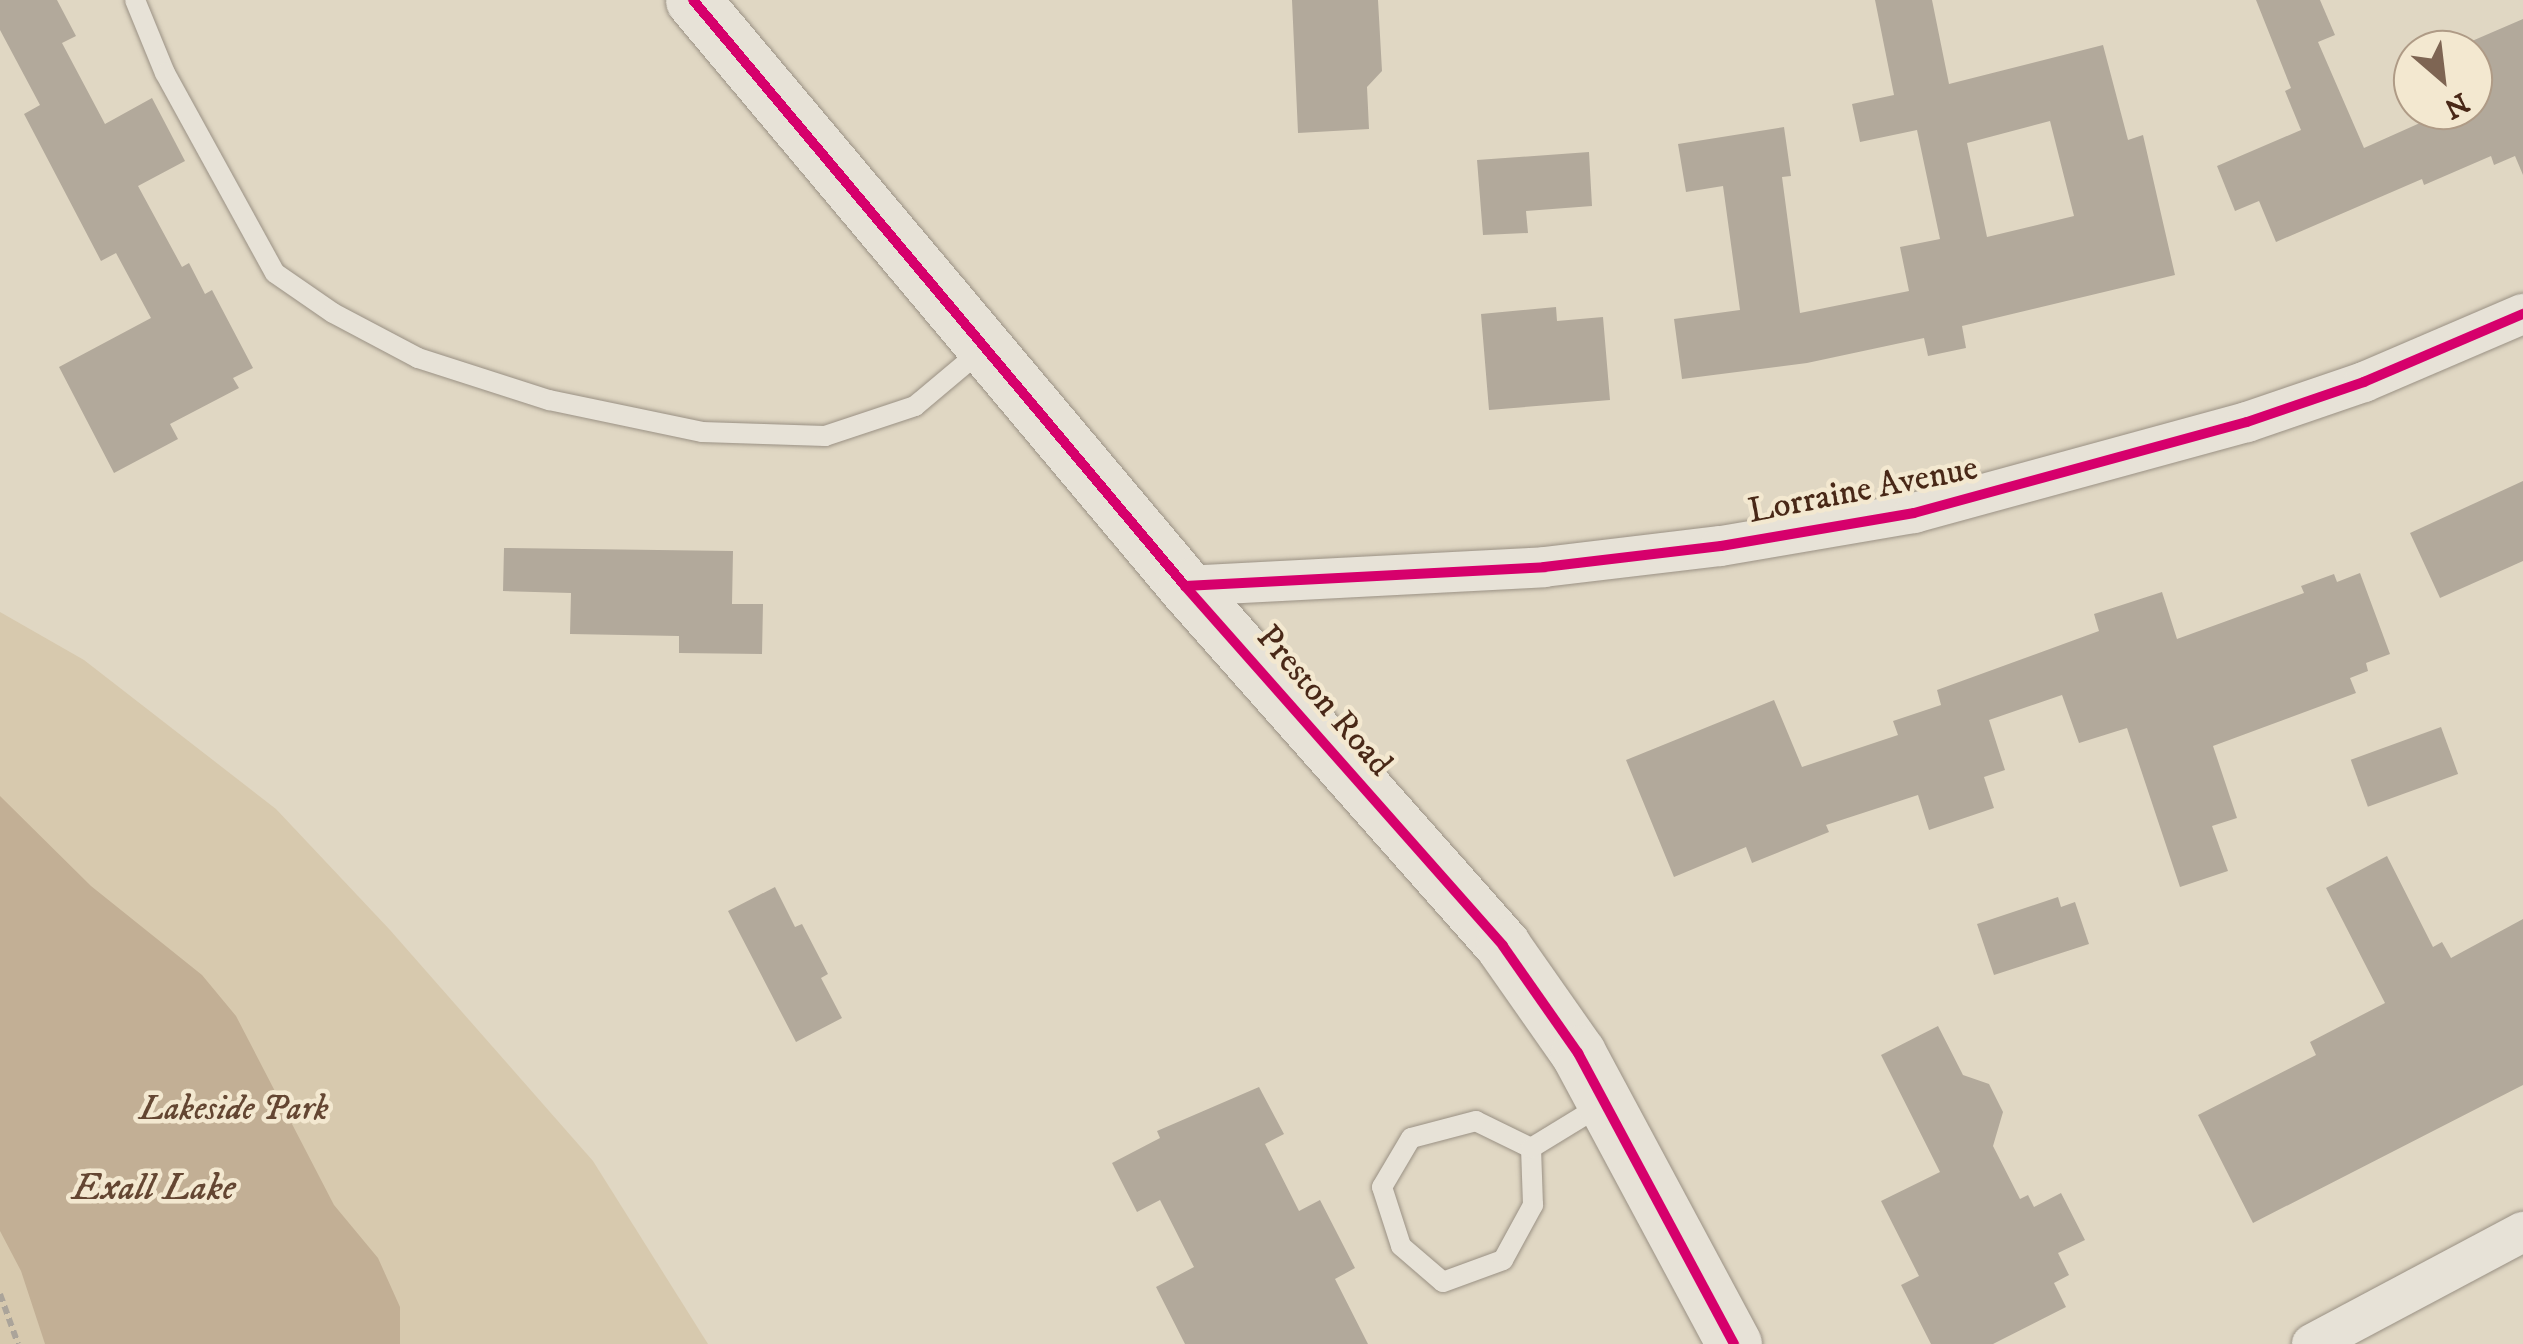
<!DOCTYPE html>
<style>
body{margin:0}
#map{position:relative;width:2523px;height:1344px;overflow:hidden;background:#e0d7c3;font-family:"IM FELL DW Pica",serif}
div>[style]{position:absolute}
.green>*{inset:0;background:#d7c9ae}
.water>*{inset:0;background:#c2af95}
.building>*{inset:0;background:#b2a99b;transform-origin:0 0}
.path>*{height:6px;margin-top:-3px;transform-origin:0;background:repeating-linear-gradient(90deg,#aba49a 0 8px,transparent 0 13px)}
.roads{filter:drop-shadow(0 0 2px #9a9184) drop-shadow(0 0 2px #9a9184)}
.lane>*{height:20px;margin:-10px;padding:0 10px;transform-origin:10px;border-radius:10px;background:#e7e2d7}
.street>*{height:40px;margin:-20px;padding:0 20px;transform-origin:20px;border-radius:20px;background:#e7e2d7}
.secondary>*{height:55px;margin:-27.5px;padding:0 27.5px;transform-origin:27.5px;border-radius:27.5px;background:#e7e2d7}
.cycleway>*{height:10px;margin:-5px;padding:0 5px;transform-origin:5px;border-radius:5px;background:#d6006c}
span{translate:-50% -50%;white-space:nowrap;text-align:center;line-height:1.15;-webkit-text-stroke:9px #f3e8d0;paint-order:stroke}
.street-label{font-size:35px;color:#492817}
.park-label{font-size:35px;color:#644632;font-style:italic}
.water-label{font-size:38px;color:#644632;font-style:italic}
.north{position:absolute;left:2393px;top:30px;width:100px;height:100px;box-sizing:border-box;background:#f3e8d0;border:2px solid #af9b86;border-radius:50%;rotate:152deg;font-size:28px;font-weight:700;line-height:40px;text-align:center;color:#492817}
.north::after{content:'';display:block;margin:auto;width:35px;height:45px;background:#7e6553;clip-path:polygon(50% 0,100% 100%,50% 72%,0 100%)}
</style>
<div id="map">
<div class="green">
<div style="clip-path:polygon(0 612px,84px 660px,276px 809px,390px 930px,593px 1161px,708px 1344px,0 1344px)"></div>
</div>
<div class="water">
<div style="clip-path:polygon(0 796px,91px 886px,202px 975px,236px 1016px,334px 1205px,378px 1258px,400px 1307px,400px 1344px,45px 1344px,21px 1271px,0 1231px)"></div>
</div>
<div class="building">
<div style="clip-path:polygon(0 0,57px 0,76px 36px,62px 43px,105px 124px,152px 98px,185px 161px,138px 186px,182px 267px,189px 263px,205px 294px,212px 290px,253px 368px,233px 378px,239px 388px,170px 424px,178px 439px,114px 473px,59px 367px,151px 318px,116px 253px,101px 261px,24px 114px,40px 105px,0 30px)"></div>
<div style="clip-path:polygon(1292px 0,1378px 0,1382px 71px,1367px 87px,1369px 129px,1298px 133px)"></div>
<div style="clip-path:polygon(evenodd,1875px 0,1932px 0,1949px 84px,2103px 45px,2128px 140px,2143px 135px,2175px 275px,1962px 326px,1966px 348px,1928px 356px,1924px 338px,1807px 363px,1682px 379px,1674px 319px,1740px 310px,1723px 186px,1686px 192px,1678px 144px,1784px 127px,1791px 176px,1782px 177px,1800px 313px,1909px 291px,1900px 247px,1940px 239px,1917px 130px,1860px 142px,1852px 104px,1894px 95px,1875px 0,2050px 121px,2074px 216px,1987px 237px,1967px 143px,2050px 121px)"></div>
<div style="clip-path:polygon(2256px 0,2320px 0,2335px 35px,2318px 42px,2364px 148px,2449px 110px,2473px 110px,2473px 99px,2487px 93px,2473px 62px,2473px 50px,2465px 44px,2523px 19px,2523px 175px,2515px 156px,2494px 165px,2491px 156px,2424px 185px,2422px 179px,2276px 242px,2259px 201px,2235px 211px,2217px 166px,2301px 130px,2285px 91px,2291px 88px)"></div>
<div style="clip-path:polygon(1589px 152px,1592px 206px,1526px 211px,1528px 233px,1483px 235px,1477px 160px)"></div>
<div style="clip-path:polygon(1556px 307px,1557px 321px,1603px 317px,1610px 400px,1489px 410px,1481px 314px)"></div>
<div style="clip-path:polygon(2523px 481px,2523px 561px,2440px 598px,2410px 533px)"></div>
<div style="clip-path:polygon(504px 548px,733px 551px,732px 604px,763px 604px,762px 654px,679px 653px,679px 636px,570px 634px,571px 593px,503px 591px)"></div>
<div style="clip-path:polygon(2360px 573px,2390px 654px,2366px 663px,2368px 671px,2350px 678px,2356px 693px,2213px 746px,2237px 818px,2212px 826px,2228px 871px,2180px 887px,2127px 728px,2079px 743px,2062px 695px,1989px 720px,2005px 770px,1984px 777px,1994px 808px,1929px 830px,1918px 795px,1826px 825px,1829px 832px,1752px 863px,1746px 847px,1674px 877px,1626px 760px,1774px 700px,1802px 767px,1898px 735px,1893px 721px,1941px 705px,1937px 690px,2099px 631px,2094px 614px,2162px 592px,2177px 639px,2304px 593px,2301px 586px,2334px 574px,2337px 582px)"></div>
<div style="left:2441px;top:727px;width:50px;height:96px;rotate:70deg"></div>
<div style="clip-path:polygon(2387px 856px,2433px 947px,2442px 942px,2451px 958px,2523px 919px,2523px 1085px,2253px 1223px,2198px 1115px,2316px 1055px,2310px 1042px,2385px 1003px,2326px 888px)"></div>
<div style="clip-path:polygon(775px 887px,795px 927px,802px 924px,828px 974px,821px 978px,842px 1018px,796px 1042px,728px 911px)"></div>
<div style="clip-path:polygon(2058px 897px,2061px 907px,2075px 902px,2089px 944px,1994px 975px,1977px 924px)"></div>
<div style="clip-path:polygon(1938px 1026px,1963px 1075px,1989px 1084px,2003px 1112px,1993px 1146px,2020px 1199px,2028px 1195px,2034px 1207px,2061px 1193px,2085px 1240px,2058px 1253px,2069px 1275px,2054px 1283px,2066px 1307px,1993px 1344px,1931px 1344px,1901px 1285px,1919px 1276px,1881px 1201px,1940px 1172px,1881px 1055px)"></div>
<div style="clip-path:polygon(1259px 1087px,1284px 1134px,1265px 1144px,1299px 1211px,1320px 1200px,1355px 1268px,1335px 1279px,1368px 1344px,1185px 1344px,1156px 1287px,1194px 1267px,1160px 1200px,1137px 1212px,1112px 1163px,1160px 1138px,1157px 1131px)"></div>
</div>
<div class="path">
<div style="left:0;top:1294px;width:53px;rotate:70.2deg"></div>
</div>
<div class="roads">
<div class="lane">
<div style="left:135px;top:0;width:79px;rotate:67.7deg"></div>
<div style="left:165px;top:73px;width:228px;rotate:61.2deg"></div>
<div style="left:275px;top:273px;width:70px;rotate:34.6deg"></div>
<div style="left:333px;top:313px;width:96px;rotate:27.9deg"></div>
<div style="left:418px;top:358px;width:138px;rotate:17.8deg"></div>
<div style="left:549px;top:400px;width:156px;rotate:11.8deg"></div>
<div style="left:702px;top:432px;width:123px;rotate:1.9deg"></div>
<div style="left:825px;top:436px;width:95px;rotate:-18.4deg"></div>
<div style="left:915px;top:406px;width:90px;rotate:-40deg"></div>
<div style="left:1531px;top:1148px;width:61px;rotate:-153.9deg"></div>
<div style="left:1476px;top:1121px;width:67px;rotate:165.3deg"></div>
<div style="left:1411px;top:1138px;width:57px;rotate:120.6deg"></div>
<div style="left:1382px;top:1187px;width:62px;rotate:72.1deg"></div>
<div style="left:1401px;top:1246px;width:55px;rotate:40.6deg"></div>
<div style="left:1443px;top:1282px;width:64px;rotate:-20.1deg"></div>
<div style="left:1503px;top:1260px;width:63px;rotate:-61.4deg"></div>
<div style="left:1533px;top:1205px;width:57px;rotate:-92deg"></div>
<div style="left:1531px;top:1148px;width:84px;rotate:-31.4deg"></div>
</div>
<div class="street">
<div style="left:1185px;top:586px;width:360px;rotate:-3deg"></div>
<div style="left:1544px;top:567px;width:178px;rotate:-6.8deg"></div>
<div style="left:1721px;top:546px;width:196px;rotate:-9.7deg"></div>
<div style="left:1914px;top:513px;width:345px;rotate:-15.3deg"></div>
<div style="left:2247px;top:422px;width:124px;rotate:-18.9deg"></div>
<div style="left:2364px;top:382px;width:173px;rotate:-23.2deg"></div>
<div style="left:2312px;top:1344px;width:239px;rotate:-28deg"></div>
</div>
<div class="secondary">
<div style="left:693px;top:0;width:765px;rotate:49.98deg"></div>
<div style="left:1185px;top:586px;width:480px;rotate:48.5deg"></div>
<div style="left:1503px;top:946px;width:131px;rotate:55deg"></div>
<div style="left:1578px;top:1053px;width:330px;rotate:61.8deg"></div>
</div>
</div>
<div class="cycleway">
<div style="left:693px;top:0;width:765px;rotate:49.98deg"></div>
<div style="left:1185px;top:586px;width:480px;rotate:48.5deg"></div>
<div style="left:1503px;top:946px;width:131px;rotate:55deg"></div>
<div style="left:1578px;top:1053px;width:330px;rotate:61.8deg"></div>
<div style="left:1185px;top:586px;width:360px;rotate:-3deg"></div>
<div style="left:1544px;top:567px;width:178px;rotate:-6.8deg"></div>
<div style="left:1721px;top:546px;width:196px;rotate:-9.7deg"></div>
<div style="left:1914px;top:513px;width:345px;rotate:-15.3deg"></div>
<div style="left:2247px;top:422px;width:124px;rotate:-18.9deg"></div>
<div style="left:2364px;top:382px;width:173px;rotate:-23.2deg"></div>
</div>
<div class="street-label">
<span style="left:1863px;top:490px;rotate:-11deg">Lorraine Avenue</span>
<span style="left:1324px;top:701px;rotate:49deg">Preston Road</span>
</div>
<div class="park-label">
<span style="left:234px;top:1109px">Lakeside Park</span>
</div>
<div class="water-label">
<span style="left:154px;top:1189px">Exall Lake</span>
</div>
<div class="north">N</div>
</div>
